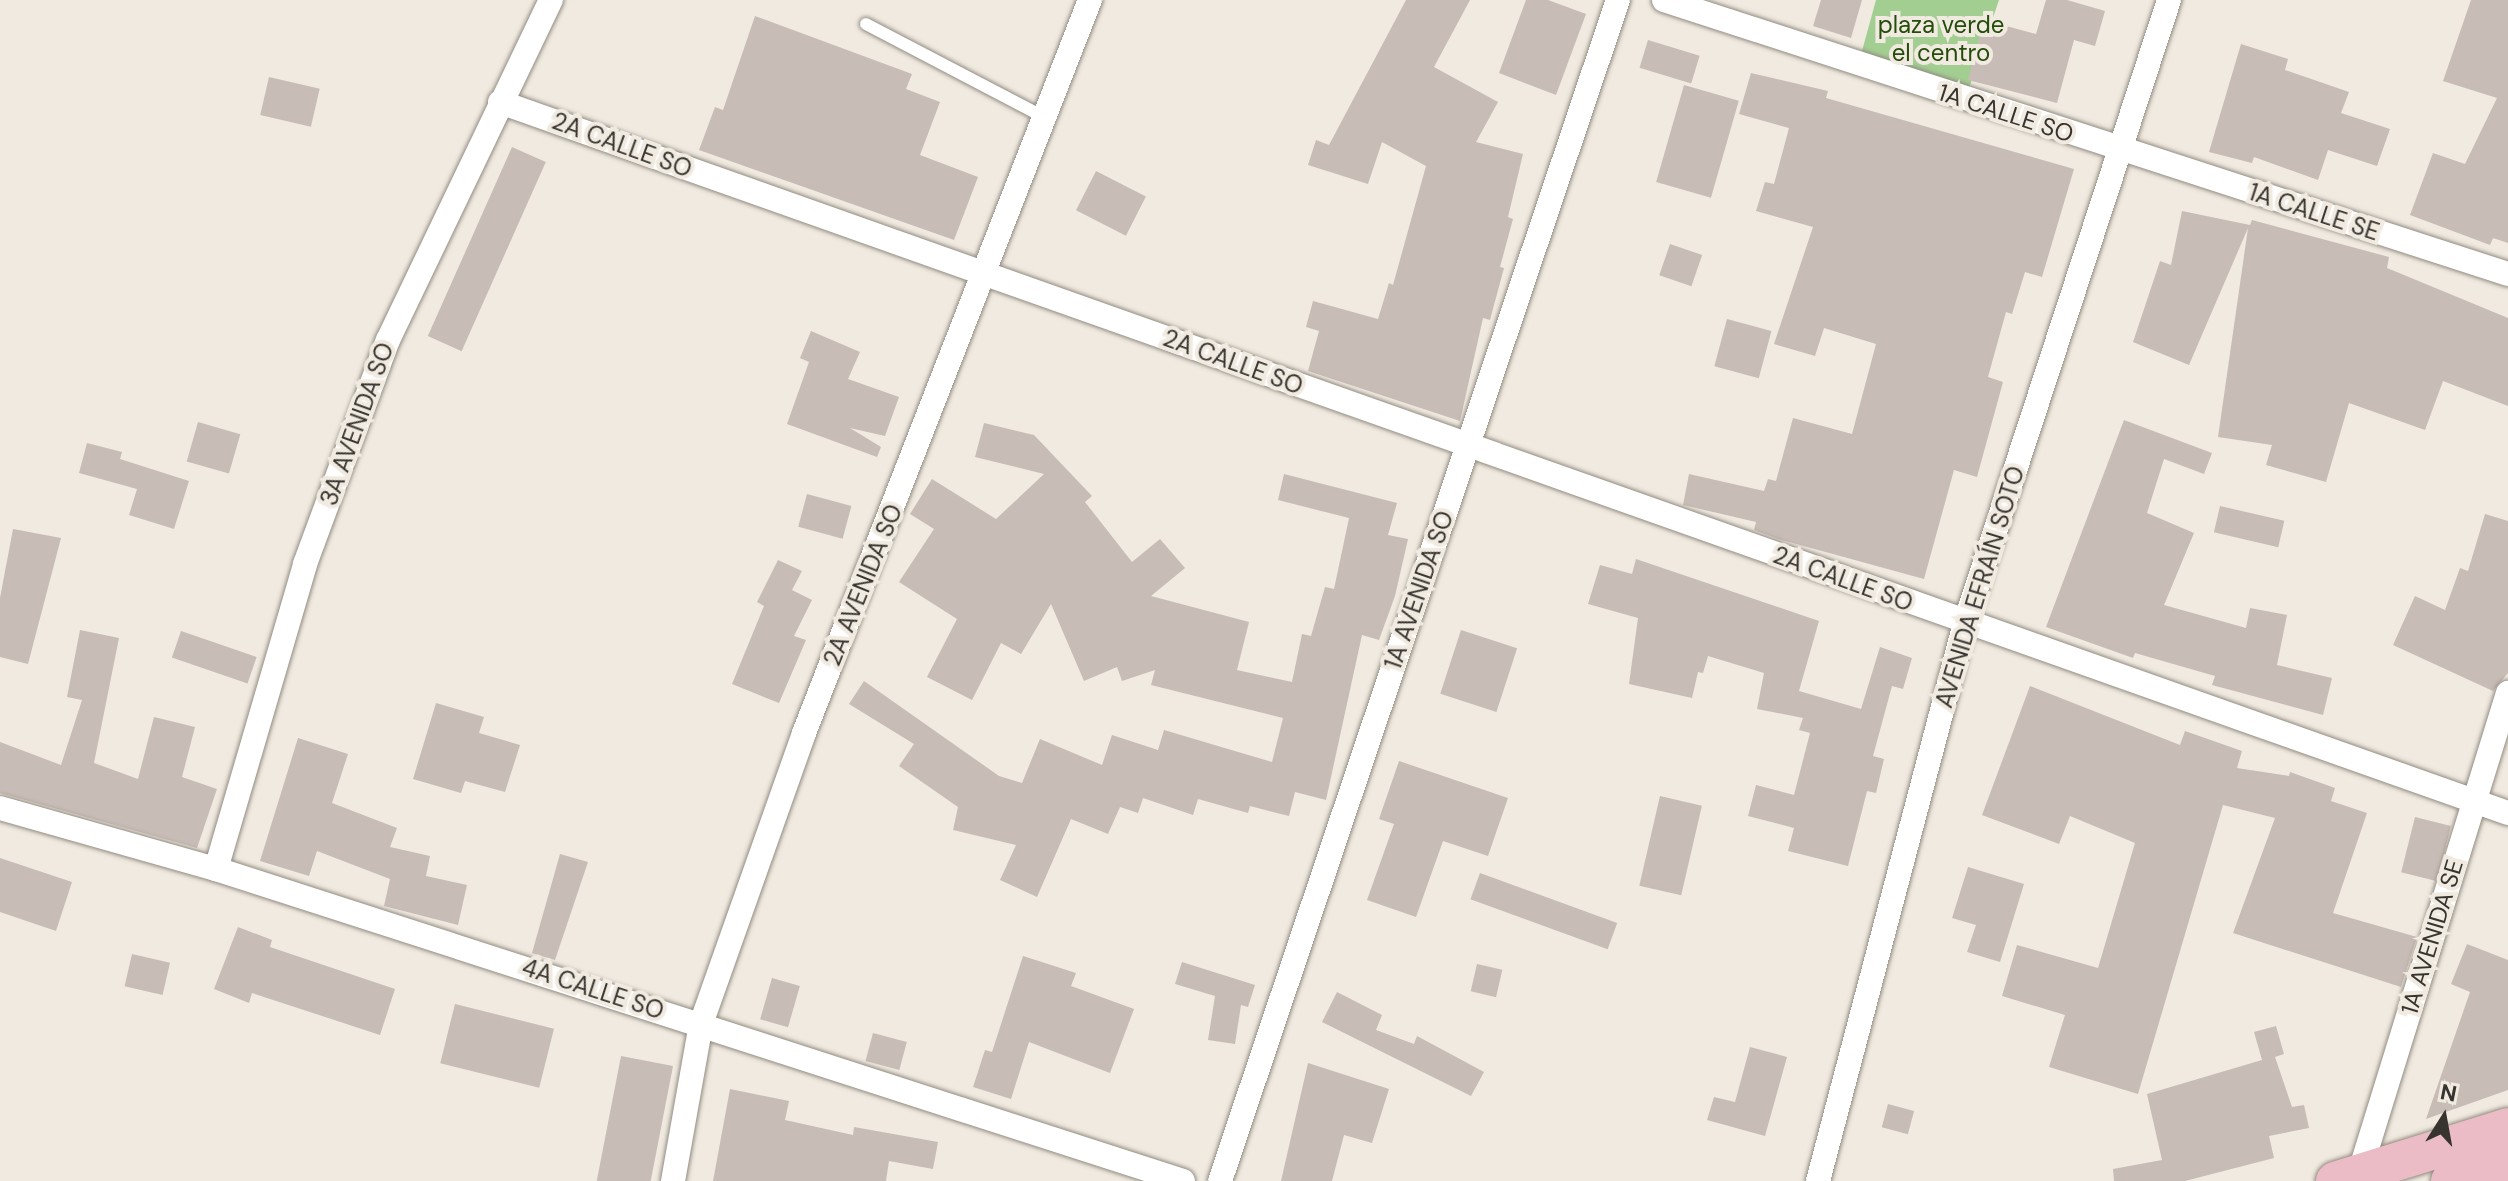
<!DOCTYPE html>
<meta charset="utf-8">
<style>
body{margin:0}
#map{position:relative;width:2508px;height:1181px;overflow:hidden;background:#f1eae0;font-family:"DM Sans",sans-serif}
div>[style]{position:absolute}
.green>*{inset:0;background:#a3ce91}
.building>*{inset:0;background:#c8bcb6;transform-origin:0 0}
.roads{filter:drop-shadow(0 0 2px #918b81) drop-shadow(0 0 2px #918b81)}
.service>*{height:12px;margin:-6px;padding:0 6px;transform-origin:6px;border-radius:6px;background:#fff}
.minor>*{height:24px;margin:-12px;padding:0 12px;transform-origin:12px;border-radius:12px;background:#fff}
.primary>*{height:38px;margin:-19px;padding:0 19px;transform-origin:19px;border-radius:19px;background:#ecbcc6}
span{translate:-50% -50%;white-space:nowrap;text-align:center;line-height:1.15;-webkit-text-stroke:8px #f1eae0;paint-order:stroke}
.park-label{font-size:24px;color:#244d0b}
.street-label{font-size:24px;color:#373430}
.north{position:absolute;left:2404px;top:1077px;width:80px;height:80px;-webkit-text-stroke:6px #f1eae0;paint-order:stroke;rotate:11deg;font-size:22px;font-weight:700;line-height:32px;text-align:center;color:#373430}
.north::after{content:'';display:block;margin:auto;width:28px;height:36px;background:#373430;clip-path:polygon(50% 0,100% 100%,50% 72%,0 100%)}
</style>
<div id="map">
<div class="green">
<div style="clip-path:polygon(1876px 0,1999px 0,1968px 91px,1862px 51px)"></div>
</div>
<div class="building">
<div style="clip-path:polygon(1406px 0,1470px 0,1434px 67px,1498px 102px,1476px 142px,1523px 154px,1508px 217px,1513px 219px,1500px 267px,1504px 268px,1490px 320px,1483px 318px,1460px 421px,1308px 371px,1319px 331px,1306px 327px,1313px 301px,1378px 319px,1389px 283px,1393px 285px,1426px 166px,1382px 142px,1368px 184px,1308px 165px,1316px 140px,1329px 145px)"></div>
<div style="clip-path:polygon(1526px 0,1548px 0,1586px 14px,1556px 95px,1499px 73px)"></div>
<div style="clip-path:polygon(1821px 0,1862px 0,1851px 38px,1813px 26px)"></div>
<div style="clip-path:polygon(2046px 0,2067px 0,2105px 11px,2095px 46px,2074px 40px,2057px 103px,1968px 80px,1984px 20px,2036px 34px)"></div>
<div style="clip-path:polygon(2471px 0,2508px 0,2508px 243px,2493px 238px,2490px 245px,2410px 215px,2433px 153px,2465px 164px,2497px 98px,2443px 81px)"></div>
<div style="clip-path:polygon(755px 16px,912px 74px,906px 89px,940px 102px,920px 155px,978px 177px,954px 240px,699px 150px,715px 107px,723px 110px)"></div>
<div style="left:1648px;top:40px;width:54px;height:29px;rotate:17deg"></div>
<div style="clip-path:polygon(2241px 44px,2288px 59px,2285px 70px,2349px 92px,2341px 113px,2390px 129px,2377px 166px,2328px 150px,2318px 180px,2254px 157px,2252px 163px,2209px 152px)"></div>
<div style="clip-path:polygon(1751px 73px,1828px 91px,1826px 98px,2074px 169px,2042px 277px,2025px 272px,2012px 314px,2006px 312px,1988px 377px,2003px 382px,1977px 477px,1954px 470px,1924px 579px,1778px 539px,1754px 530px,1756px 522px,1683px 505px,1689px 474px,1764px 491px,1768px 479px,1776px 481px,1793px 418px,1852px 434px,1876px 344px,1824px 328px,1815px 356px,1774px 344px,1813px 227px,1756px 211px,1765px 182px,1774px 184px,1789px 128px,1739px 114px)"></div>
<div style="left:269px;top:77px;width:52px;height:39px;rotate:13deg"></div>
<div style="left:1684px;top:85px;width:57px;height:101px;rotate:16deg"></div>
<div style="left:512px;top:147px;width:37px;height:207px;rotate:24deg"></div>
<div style="left:1096px;top:171px;width:56px;height:44px;rotate:27deg"></div>
<div style="clip-path:polygon(2182px 211px,2250px 225px,2252px 220px,2389px 257px,2387px 268px,2508px 318px,2508px 406px,2443px 381px,2425px 430px,2349px 403px,2326px 482px,2266px 465px,2272px 445px,2218px 437px,2248px 228px,2189px 365px,2133px 342px,2160px 261px,2171px 265px)"></div>
<div style="left:1670px;top:244px;width:34px;height:33px;rotate:19deg"></div>
<div style="left:1727px;top:319px;width:46px;height:49px;rotate:15deg"></div>
<div style="clip-path:polygon(811px 331px,860px 352px,848px 379px,899px 397px,885px 436px,850px 428px,881px 447px,877px 457px,787px 424px,809px 362px,800px 358px)"></div>
<div style="clip-path:polygon(2124px 420px,2212px 453px,2204px 474px,2164px 459px,2147px 513px,2194px 533px,2164px 605px,2246px 628px,2250px 608px,2287px 615px,2277px 665px,2332px 678px,2323px 715px,2212px 685px,2215px 676px,2135px 653px,2133px 658px,2046px 627px)"></div>
<div style="left:198px;top:422px;width:44px;height:41px;rotate:16deg"></div>
<div style="clip-path:polygon(984px 423px,1034px 435px,1092px 496px,1085px 502px,1132px 562px,1160px 539px,1185px 568px,1151px 596px,1249px 622px,1237px 670px,1292px 682px,1302px 634px,1311px 636px,1325px 587px,1334px 589px,1349px 518px,1278px 500px,1284px 474px,1397px 503px,1388px 535px,1408px 539px,1395px 596px,1379px 640px,1362px 635px,1326px 800px,1295px 792px,1289px 816px,1250px 806px,1248px 813px,1198px 799px,1193px 815px,1143px 798px,1138px 813px,1120px 807px,1108px 834px,1071px 819px,1037px 897px,1000px 880px,1016px 845px,953px 830px,958px 807px,899px 766px,914px 744px,849px 704px,864px 681px,999px 776px,1022px 783px,1040px 739px,1102px 765px,1112px 735px,1158px 750px,1164px 730px,1272px 762px,1283px 718px,1151px 685px,1155px 670px,1122px 681px,1117px 667px,1084px 681px,1051px 604px,1021px 654px,1001px 643px,972px 700px,927px 677px,957px 619px,899px 582px,934px 529px,910px 514px,932px 479px,996px 519px,1044px 474px,975px 457px)"></div>
<div style="clip-path:polygon(87px 443px,122px 452px,120px 459px,189px 481px,174px 529px,129px 515px,137px 489px,79px 473px)"></div>
<div style="left:807px;top:494px;width:46px;height:34px;rotate:15deg"></div>
<div style="left:2220px;top:506px;width:66px;height:27px;rotate:13deg"></div>
<div style="clip-path:polygon(2485px 514px,2508px 521px,2508px 673px,2493px 691px,2393px 645px,2415px 596px,2445px 610px,2460px 568px,2468px 571px)"></div>
<div style="clip-path:polygon(13px 529px,61px 538px,28px 664px,0 657px,0 598px)"></div>
<div style="clip-path:polygon(1636px 559px,1819px 621px,1799px 691px,1861px 709px,1880px 647px,1912px 658px,1903px 689px,1892px 686px,1873px 756px,1884px 759px,1876px 793px,1867px 791px,1848px 866px,1788px 851px,1794px 828px,1748px 816px,1756px 785px,1794px 795px,1810px 733px,1799px 730px,1803px 718px,1757px 709px,1764px 673px,1708px 656px,1703px 673px,1698px 672px,1692px 698px,1629px 684px,1638px 618px,1588px 604px,1600px 565px,1632px 574px)"></div>
<div style="clip-path:polygon(778px 560px,802px 571px,792px 590px,812px 600px,794px 636px,806px 640px,779px 703px,732px 684px,764px 606px,757px 602px)"></div>
<div style="clip-path:polygon(80px 630px,119px 638px,94px 763px,138px 779px,154px 717px,195px 727px,182px 777px,217px 789px,197px 848px,0 793px,0 742px,61px 765px,82px 700px,67px 697px)"></div>
<div style="left:1461px;top:630px;width:59px;height:67px;rotate:18deg"></div>
<div style="left:181px;top:631px;width:80px;height:28px;rotate:19deg"></div>
<div style="clip-path:polygon(2030px 686px,2180px 745px,2185px 731px,2242px 751px,2237px 768px,2289px 776px,2290px 772px,2335px 788px,2331px 801px,2367px 813px,2333px 913px,2417px 937px,2401px 987px,2233px 933px,2275px 818px,2223px 805px,2138px 1094px,2049px 1067px,2065px 1015px,2002px 996px,2017px 945px,2098px 968px,2135px 843px,2070px 816px,2059px 844px,1982px 815px)"></div>
<div style="clip-path:polygon(436px 703px,484px 717px,479px 733px,520px 745px,505px 792px,465px 781px,461px 793px,413px 779px)"></div>
<div style="clip-path:polygon(298px 738px,348px 754px,332px 803px,397px 828px,390px 847px,430px 856px,426px 876px,467px 885px,458px 925px,384px 906px,390px 879px,317px 851px,309px 876px,260px 861px)"></div>
<div style="clip-path:polygon(1399px 761px,1508px 798px,1488px 856px,1443px 841px,1416px 917px,1367px 900px,1394px 824px,1379px 819px)"></div>
<div style="left:1660px;top:796px;width:43px;height:92px;rotate:13deg"></div>
<div style="left:2415px;top:817px;width:37px;height:57px;rotate:14deg"></div>
<div style="clip-path:polygon(560px 854px,588px 862px,555px 960px,532px 953px)"></div>
<div style="clip-path:polygon(0 858px,72px 882px,56px 931px,0 912px)"></div>
<div style="clip-path:polygon(1968px 867px,2024px 884px,2000px 962px,1967px 952px,1976px 925px,1952px 918px)"></div>
<div style="left:1480px;top:873px;width:146px;height:28px;rotate:20deg"></div>
<div style="clip-path:polygon(238px 927px,272px 940px,270px 947px,395px 989px,380px 1035px,252px 993px,249px 1003px,214px 989px)"></div>
<div style="clip-path:polygon(2467px 944px,2508px 960px,2508px 1090px,2426px 1119px,2470px 992px,2451px 984px)"></div>
<div style="left:132px;top:954px;width:39px;height:33px;rotate:13deg"></div>
<div style="clip-path:polygon(1023px 956px,1076px 973px,1071px 986px,1134px 1009px,1110px 1073px,1029px 1042px,1011px 1099px,973px 1087px,985px 1050px,992px 1052px)"></div>
<div style="clip-path:polygon(1182px 962px,1255px 985px,1248px 1007px,1241px 1005px,1235px 1044px,1208px 1040px,1215px 996px,1175px 984px)"></div>
<div style="left:1477px;top:964px;width:26px;height:28px;rotate:13deg"></div>
<div style="left:772px;top:978px;width:29px;height:43px;rotate:16deg"></div>
<div style="clip-path:polygon(1337px 992px,1382px 1015px,1376px 1030px,1414px 1044px,1417px 1036px,1484px 1072px,1471px 1096px,1322px 1022px)"></div>
<div style="left:455px;top:1004px;width:102px;height:61px;rotate:14deg"></div>
<div style="clip-path:polygon(2276px 1026px,2284px 1054px,2275px 1057px,2292px 1107px,2304px 1105px,2309px 1128px,2269px 1136px,2274px 1158px,2185px 1181px,2114px 1181px,2113px 1169px,2162px 1160px,2147px 1094px,2262px 1060px,2254px 1032px)"></div>
<div style="left:873px;top:1033px;width:35px;height:29px;rotate:15deg"></div>
<div style="clip-path:polygon(1750px 1047px,1787px 1057px,1765px 1136px,1707px 1120px,1714px 1097px,1735px 1102px)"></div>
<div style="left:621px;top:1056px;width:53px;height:127px;rotate:11deg"></div>
<div style="clip-path:polygon(1308px 1063px,1389px 1089px,1372px 1143px,1344px 1135px,1332px 1181px,1281px 1181px)"></div>
<div style="clip-path:polygon(730px 1089px,789px 1101px,785px 1120px,853px 1135px,854px 1127px,938px 1142px,933px 1169px,889px 1161px,886px 1181px,713px 1181px)"></div>
<div style="left:1888px;top:1104px;width:27px;height:24px;rotate:15deg"></div>
</div>
<div class="roads">
<div class="service">
<div style="left:866px;top:24px;width:203px;rotate:27.6deg"></div>
</div>
<div class="minor">
<div style="left:1664px;top:0;width:887px;rotate:17.99deg"></div>
<div style="left:500px;top:102px;width:2130px;rotate:19.5deg"></div>
<div style="left:0;top:808px;width:224px;rotate:15.8deg"></div>
<div style="left:216px;top:869px;width:1016px;rotate:17.88deg"></div>
<div style="left:216px;top:869px;width:318px;rotate:-73.7deg"></div>
<div style="left:305px;top:564px;width:239px;rotate:-69.7deg"></div>
<div style="left:388px;top:340px;width:377px;rotate:-64.4deg"></div>
<div style="left:673px;top:1181px;width:159px;rotate:-79.9deg"></div>
<div style="left:701px;top:1024px;width:309px;rotate:-70.5deg"></div>
<div style="left:804px;top:733px;width:787px;rotate:-68.69deg"></div>
<div style="left:1220px;top:1181px;width:1246px;rotate:-71.38deg"></div>
<div style="left:1818px;top:1181px;width:577px;rotate:-75.24deg"></div>
<div style="left:1965px;top:623px;width:656px;rotate:-71.87deg"></div>
<div style="left:2357px;top:1181px;width:511px;rotate:-72.81deg"></div>
</div>
<div class="primary">
<div style="left:2335px;top:1181px;width:181px;rotate:-17.3deg"></div>
<div style="left:2450px;top:1181px;width:60px;rotate:-16.3deg"></div>
</div>
</div>
<div class="park-label">
<span style="left:1941px;top:39px">plaza verde<br>el centro</span>
</div>
<div class="street-label">
<span style="left:2006px;top:113px;rotate:18deg">1A CALLE SO</span>
<span style="left:622px;top:145px;rotate:20deg">2A CALLE SO</span>
<span style="left:2314px;top:212px;rotate:18deg">1A CALLE SE</span>
<span style="left:1233px;top:362px;rotate:20deg">2A CALLE SO</span>
<span style="left:357px;top:424px;rotate:-70deg">3A AVENIDA SO</span>
<span style="left:1843px;top:579px;rotate:20deg">2A CALLE SO</span>
<span style="left:863px;top:585px;rotate:-68deg">2A AVENIDA SO</span>
<span style="left:1980px;top:587px;rotate:-73deg">AVENIDA EFRAÍN SOTO</span>
<span style="left:1419px;top:590px;rotate:-71deg">1A AVENIDA SO</span>
<span style="left:2432px;top:937px;rotate:-73deg">1A AVENIDA SE</span>
<span style="left:593px;top:989px;rotate:18deg">4A CALLE SO</span>
</div>
<div class="north">N</div>
</div>
